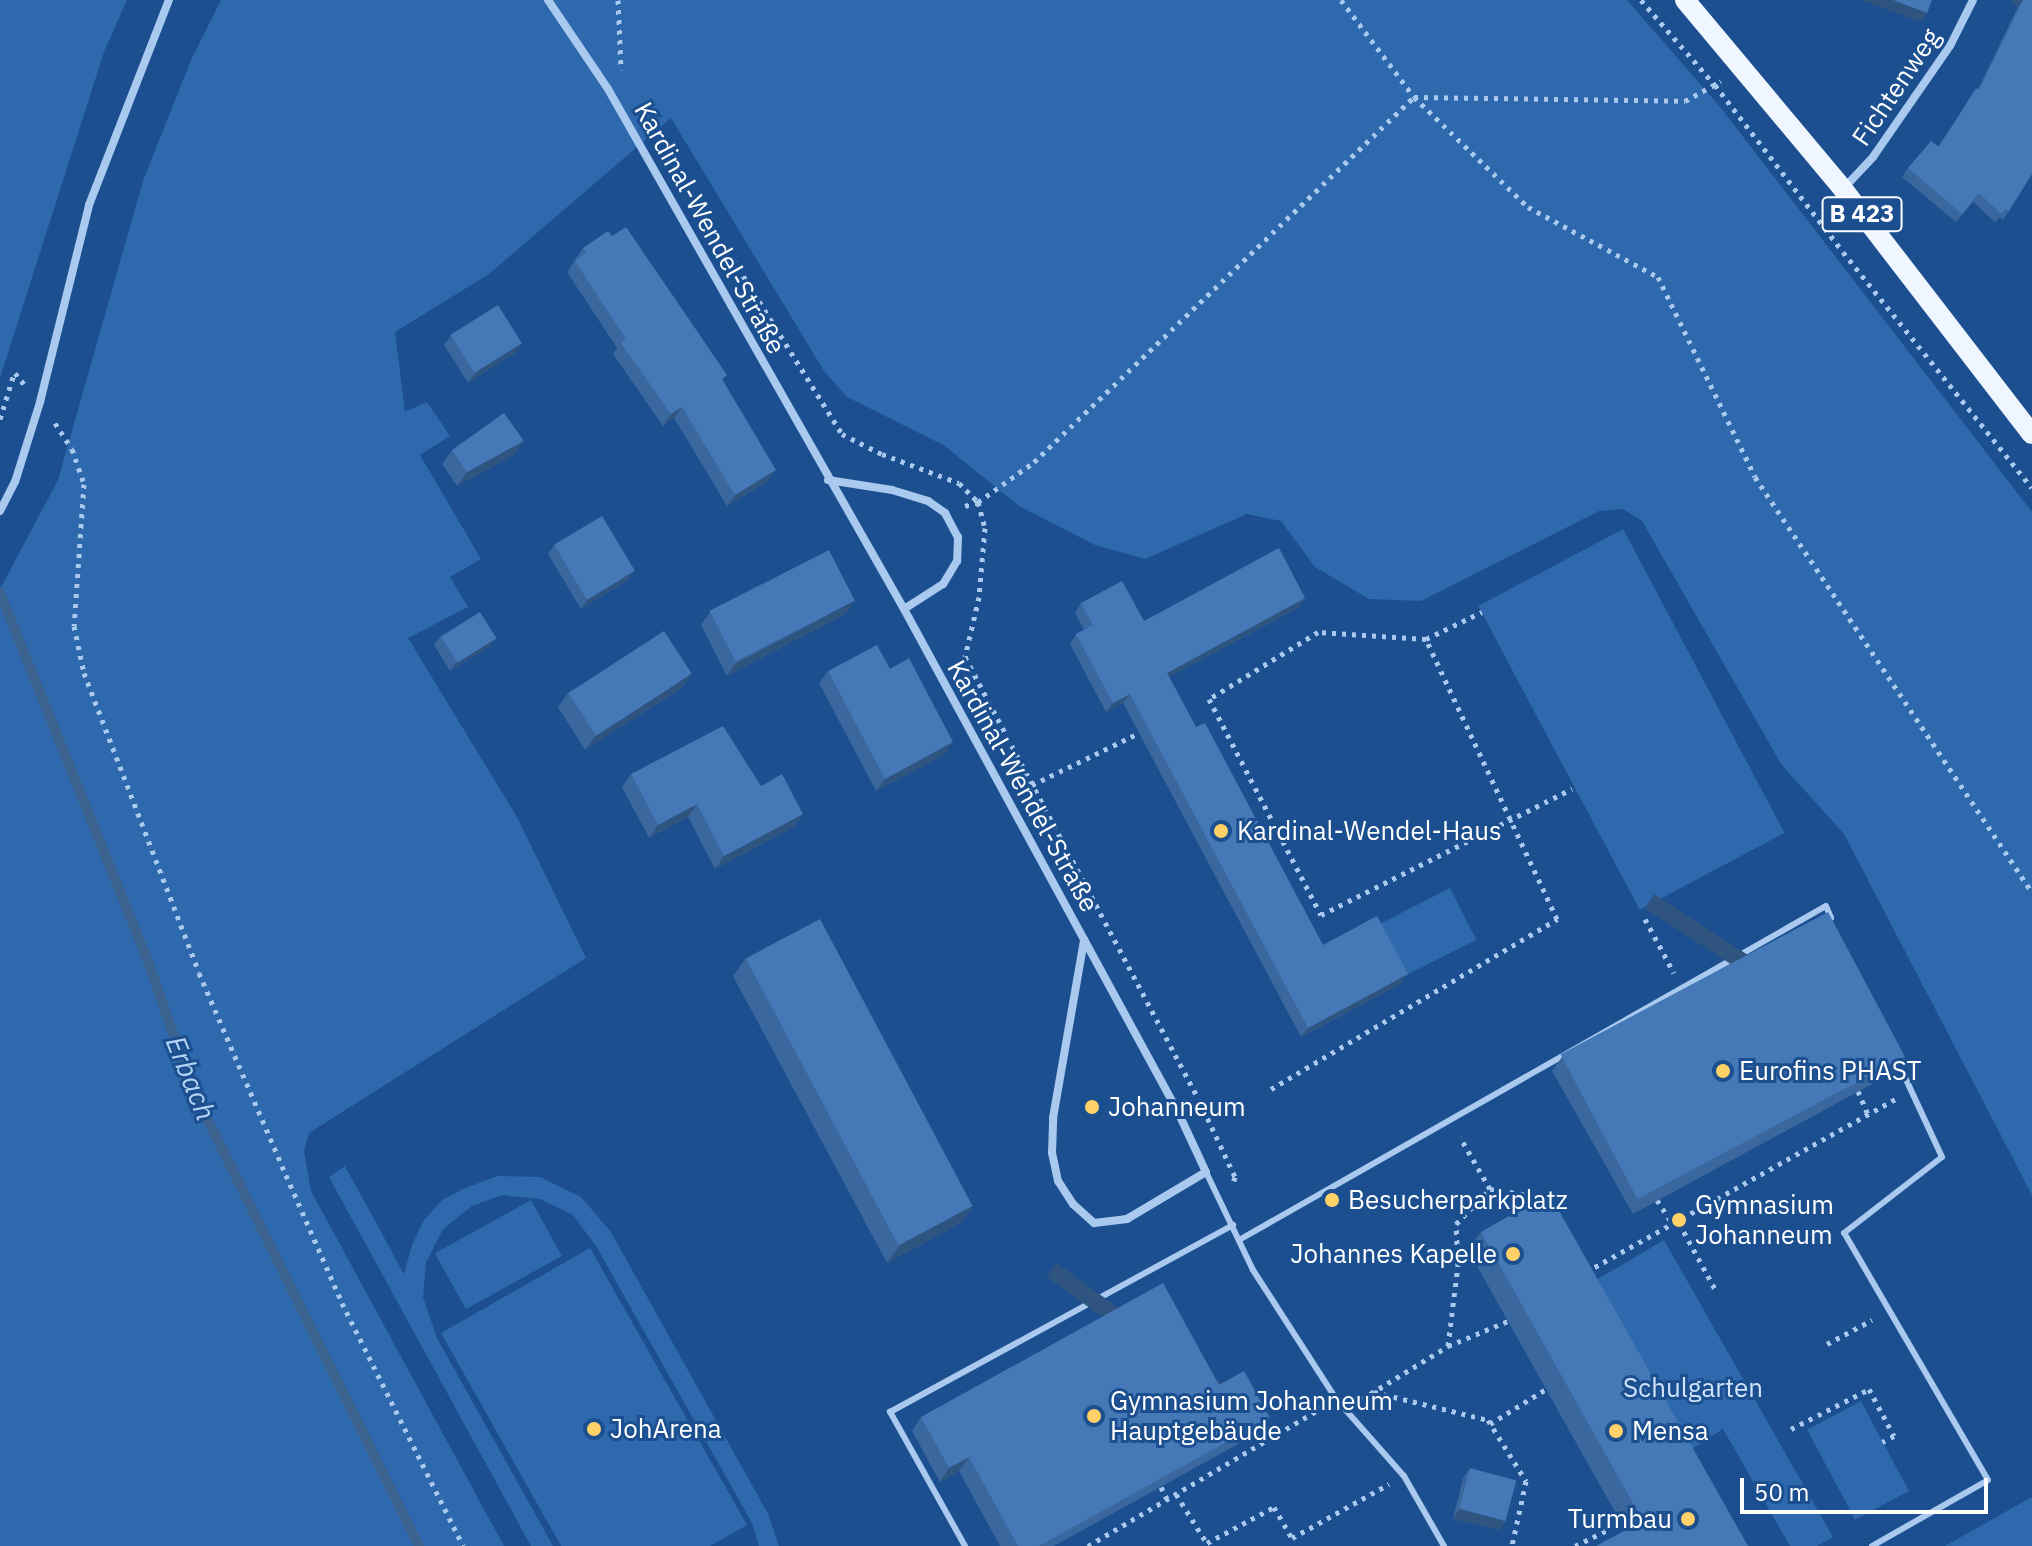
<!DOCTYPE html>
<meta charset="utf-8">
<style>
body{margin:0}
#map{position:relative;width:2032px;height:1546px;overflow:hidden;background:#1b4f8f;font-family:"IBM Plex Sans",sans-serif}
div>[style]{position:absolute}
.green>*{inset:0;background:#2e69ad;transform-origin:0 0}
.stream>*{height:10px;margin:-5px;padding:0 5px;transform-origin:5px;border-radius:5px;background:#3c6290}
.path>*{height:5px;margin-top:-2.5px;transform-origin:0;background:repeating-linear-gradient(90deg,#a9c9ee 0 4px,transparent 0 10px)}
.lane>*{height:6px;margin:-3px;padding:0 3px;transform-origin:3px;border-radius:3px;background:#a9c9ee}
.street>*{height:8px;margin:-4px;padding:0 4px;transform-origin:4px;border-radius:4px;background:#a9c9ee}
.primary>*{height:20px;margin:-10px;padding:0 10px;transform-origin:10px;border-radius:10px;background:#f0f6ff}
.wall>*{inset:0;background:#3a679d}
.shaded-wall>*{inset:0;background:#305480;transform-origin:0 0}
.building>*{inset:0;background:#4478b7;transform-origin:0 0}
.dots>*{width:22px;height:22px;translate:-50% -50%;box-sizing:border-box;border:4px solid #1b4f8f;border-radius:50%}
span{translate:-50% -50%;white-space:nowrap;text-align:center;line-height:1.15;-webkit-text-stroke:6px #1b4f8f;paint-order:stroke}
.shield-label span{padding:2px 6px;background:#1b4f8f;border:2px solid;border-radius:6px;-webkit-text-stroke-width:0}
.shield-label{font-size:24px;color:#fff;font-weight:700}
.street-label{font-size:26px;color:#fff}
.poi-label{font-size:26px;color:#fff}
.left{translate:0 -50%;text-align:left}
.right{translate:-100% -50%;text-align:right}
.park-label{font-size:26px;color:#cfe3fa}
.water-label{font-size:28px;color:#b5d3f5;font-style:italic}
.scale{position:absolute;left:1740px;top:1478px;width:248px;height:36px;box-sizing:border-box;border:4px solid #fff;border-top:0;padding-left:10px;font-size:24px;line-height:28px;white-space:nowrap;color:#fff;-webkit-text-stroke:6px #1b4f8f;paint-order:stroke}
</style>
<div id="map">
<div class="green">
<div style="clip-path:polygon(0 0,127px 0,104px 52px,0 378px)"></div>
<div style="clip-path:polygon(221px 0,1627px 0,1721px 108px,2032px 512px,2032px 1195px,1844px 834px,1781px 764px,1642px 521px,1623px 509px,1599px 511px,1421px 601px,1369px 599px,1315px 567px,1281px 521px,1247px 514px,1145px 559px,1095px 545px,1019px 506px,945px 446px,847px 397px,824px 371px,671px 118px,489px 274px,395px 332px,405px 412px,427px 402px,450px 436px,420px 455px,481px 559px,450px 577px,468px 607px,408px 638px,517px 817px,586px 958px,309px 1133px,304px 1151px,311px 1191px,504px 1546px,0 1546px,0 589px,58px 480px,143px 181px,191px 60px)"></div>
<div style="left:1623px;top:529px;width:344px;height:164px;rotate:62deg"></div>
<div style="left:1450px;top:888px;width:58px;height:78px;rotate:63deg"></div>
<div style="clip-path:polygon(345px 1166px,404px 1274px,412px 1245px,424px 1220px,442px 1200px,463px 1189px,497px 1176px,540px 1177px,581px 1197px,611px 1232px,768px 1514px,779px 1546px,759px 1546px,752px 1523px,596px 1246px,573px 1215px,540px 1199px,502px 1195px,472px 1206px,443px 1229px,426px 1263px,423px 1297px,437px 1338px,553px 1546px,531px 1546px,329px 1177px)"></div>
<div style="left:531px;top:1200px;width:64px;height:110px;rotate:61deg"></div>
<div style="clip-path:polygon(1664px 1240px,1833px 1537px,1817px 1546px,1790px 1546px,1723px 1429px,1676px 1459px,1581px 1289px)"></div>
<div style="clip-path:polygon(590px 1248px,747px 1525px,710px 1546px,561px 1546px,441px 1333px)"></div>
<div style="left:1861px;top:1401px;width:102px;height:61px;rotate:62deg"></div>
<div style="clip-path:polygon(2032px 1497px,2032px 1546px,1945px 1546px)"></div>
</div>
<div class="stream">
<div style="left:0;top:593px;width:388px;rotate:68.1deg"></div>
<div style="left:145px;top:953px;width:145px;rotate:70.7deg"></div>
<div style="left:193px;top:1090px;width:509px;rotate:63.64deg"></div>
</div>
<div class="path">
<div style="left:618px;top:0;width:70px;rotate:87.5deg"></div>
<div style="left:1341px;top:0;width:121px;rotate:53deg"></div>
<div style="left:1414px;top:97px;width:158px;rotate:44deg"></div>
<div style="left:1528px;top:207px;width:148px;rotate:28.3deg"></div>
<div style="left:1658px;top:277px;width:222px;rotate:64.1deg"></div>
<div style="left:1755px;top:477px;width:499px;rotate:56.3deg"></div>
<div style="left:1641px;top:0;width:113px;rotate:49deg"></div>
<div style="left:1715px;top:85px;width:210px;rotate:52.5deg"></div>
<div style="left:1843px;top:252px;width:302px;rotate:51.3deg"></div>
<div style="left:722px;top:242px;width:226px;rotate:58deg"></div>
<div style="left:842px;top:434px;width:45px;rotate:26.6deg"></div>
<div style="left:882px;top:454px;width:82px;rotate:20.6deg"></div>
<div style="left:959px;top:483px;width:27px;rotate:45deg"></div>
<div style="left:978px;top:502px;width:27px;rotate:75deg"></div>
<div style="left:985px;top:528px;width:69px;rotate:95deg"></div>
<div style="left:979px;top:597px;width:62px;rotate:103.1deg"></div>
<div style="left:965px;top:657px;width:501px;rotate:62.16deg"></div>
<div style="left:1199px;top:1100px;width:85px;rotate:64.9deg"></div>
<div style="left:1235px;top:1177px;width:6px;rotate:108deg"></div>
<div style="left:15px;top:373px;width:14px;rotate:51deg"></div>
<div style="left:0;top:419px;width:47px;rotate:-72.7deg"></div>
<div style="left:55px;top:423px;width:31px;rotate:57deg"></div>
<div style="left:72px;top:449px;width:37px;rotate:71deg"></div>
<div style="left:84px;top:484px;width:142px;rotate:94deg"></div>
<div style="left:74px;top:626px;width:48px;rotate:78deg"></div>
<div style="left:84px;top:673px;width:321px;rotate:69deg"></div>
<div style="left:199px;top:973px;width:210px;rotate:66.7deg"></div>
<div style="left:282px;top:1166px;width:150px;rotate:66.3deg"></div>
<div style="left:342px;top:1303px;width:271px;rotate:63.5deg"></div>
<div style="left:965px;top:506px;width:14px;rotate:-17deg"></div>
<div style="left:978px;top:502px;width:69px;rotate:-35.5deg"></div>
<div style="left:1034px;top:462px;width:527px;rotate:-43.85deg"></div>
<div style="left:1414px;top:97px;width:271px;rotate:0.8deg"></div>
<div style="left:1685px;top:101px;width:41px;rotate:-29.1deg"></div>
<div style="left:1426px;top:639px;width:108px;rotate:-176.3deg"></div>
<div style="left:1318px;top:632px;width:128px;rotate:148.4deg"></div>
<div style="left:1209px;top:699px;width:243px;rotate:62.6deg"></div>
<div style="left:1321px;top:915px;width:281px;rotate:-26.7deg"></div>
<div style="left:1032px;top:785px;width:119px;rotate:-25.9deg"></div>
<div style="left:1645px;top:919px;width:61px;rotate:61.8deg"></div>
<div style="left:1271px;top:1089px;width:333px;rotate:-30.7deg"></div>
<div style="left:1557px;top:919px;width:309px;rotate:-115.1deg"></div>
<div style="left:1426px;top:639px;width:62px;rotate:-25.7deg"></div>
<div style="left:1858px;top:1091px;width:25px;rotate:67deg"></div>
<div style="left:1490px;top:1189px;width:50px;rotate:9.3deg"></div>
<div style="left:1539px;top:1197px;width:4px;rotate:63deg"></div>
<div style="left:1657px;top:1200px;width:30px;rotate:57deg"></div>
<div style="left:1679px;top:1223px;width:77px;rotate:61.4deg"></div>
<div style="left:1586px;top:1272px;width:354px;rotate:-29.2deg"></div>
<div style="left:1827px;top:1344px;width:51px;rotate:-28.1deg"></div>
<div style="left:1448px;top:1346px;width:83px;rotate:-83deg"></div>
<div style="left:1458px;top:1264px;width:40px;rotate:-92.9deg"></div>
<div style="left:1456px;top:1224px;width:49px;rotate:-45.8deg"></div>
<div style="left:1490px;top:1189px;width:60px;rotate:-120deg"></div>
<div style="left:1374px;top:1392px;width:117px;rotate:13.8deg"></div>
<div style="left:1488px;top:1420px;width:72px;rotate:58.1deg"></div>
<div style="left:1526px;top:1481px;width:66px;rotate:102.2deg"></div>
<div style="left:1362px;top:1399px;width:101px;rotate:-31.6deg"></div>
<div style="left:1448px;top:1346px;width:65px;rotate:-22.6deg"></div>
<div style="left:1490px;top:1424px;width:66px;rotate:-32deg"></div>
<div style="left:1791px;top:1429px;width:88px;rotate:-27.1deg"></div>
<div style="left:1869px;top:1389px;width:53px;rotate:62deg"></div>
<div style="left:1894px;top:1436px;width:13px;rotate:153deg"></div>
<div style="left:1161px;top:1487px;width:13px;rotate:63deg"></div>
<div style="left:1176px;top:1494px;width:60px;rotate:57.9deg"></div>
<div style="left:1207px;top:1543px;width:76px;rotate:-28.2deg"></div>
<div style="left:1274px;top:1507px;width:36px;rotate:60deg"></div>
<div style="left:1292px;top:1538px;width:111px;rotate:-29.1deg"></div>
<div style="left:1088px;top:1546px;width:271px;rotate:-30.6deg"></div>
<div style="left:1575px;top:1546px;width:52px;rotate:-26.1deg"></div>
</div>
<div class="lane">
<div style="left:1206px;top:1172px;width:109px;rotate:64.4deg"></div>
<div style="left:1253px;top:1270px;width:153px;rotate:57.2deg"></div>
<div style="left:1336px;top:1399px;width:103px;rotate:48.6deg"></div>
<div style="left:1404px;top:1476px;width:81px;rotate:60.3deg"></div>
<div style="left:1239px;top:1240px;width:675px;rotate:-29.64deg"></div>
<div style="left:1826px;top:906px;width:13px;rotate:67deg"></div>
<div style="left:965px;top:1546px;width:154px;rotate:-119.2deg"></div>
<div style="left:890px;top:1412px;width:391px;rotate:-28.6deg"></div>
<div style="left:1872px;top:1546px;width:133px;rotate:-29.6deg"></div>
<div style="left:1988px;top:1480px;width:286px;rotate:-120.2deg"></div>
<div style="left:1844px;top:1233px;width:124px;rotate:-37.8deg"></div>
<div style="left:1942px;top:1157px;width:109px;rotate:-114.9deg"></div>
</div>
<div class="street">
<div style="left:548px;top:0;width:107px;rotate:56deg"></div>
<div style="left:608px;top:89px;width:598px;rotate:60.35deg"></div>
<div style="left:904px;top:609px;width:573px;rotate:61.42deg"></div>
<div style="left:1178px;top:1112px;width:66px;rotate:65deg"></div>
<div style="left:1206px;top:1172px;width:92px;rotate:149.3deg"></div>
<div style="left:1127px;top:1219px;width:33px;rotate:173deg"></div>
<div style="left:1094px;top:1223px;width:28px;rotate:-138deg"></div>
<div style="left:1073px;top:1204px;width:27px;rotate:-123deg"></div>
<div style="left:1058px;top:1181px;width:29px;rotate:-102deg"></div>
<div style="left:1052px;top:1153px;width:35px;rotate:-88deg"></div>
<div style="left:1053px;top:1118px;width:181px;rotate:-80.1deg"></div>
<div style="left:1843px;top:189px;width:44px;rotate:-46.8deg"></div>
<div style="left:1873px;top:157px;width:135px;rotate:-55.3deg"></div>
<div style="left:1950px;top:46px;width:51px;rotate:-63.4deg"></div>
<div style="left:828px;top:480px;width:65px;rotate:8.9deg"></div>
<div style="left:892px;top:490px;width:38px;rotate:17deg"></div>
<div style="left:928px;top:501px;width:21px;rotate:35deg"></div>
<div style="left:945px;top:513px;width:27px;rotate:62deg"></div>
<div style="left:958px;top:537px;width:24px;rotate:92deg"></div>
<div style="left:957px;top:561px;width:27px;rotate:121deg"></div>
<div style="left:943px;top:584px;width:46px;rotate:147.3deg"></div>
<div style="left:0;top:511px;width:33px;rotate:-63deg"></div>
<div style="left:15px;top:482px;width:84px;rotate:-72.6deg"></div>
<div style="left:40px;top:402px;width:203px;rotate:-76deg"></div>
<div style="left:89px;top:205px;width:220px;rotate:-68.7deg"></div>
</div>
<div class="primary">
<div style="left:1685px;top:0;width:246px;rotate:50.1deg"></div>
<div style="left:1843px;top:189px;width:309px;rotate:52.4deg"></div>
</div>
<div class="wall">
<div style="clip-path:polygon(2013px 0,2032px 0,2009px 211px,2003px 220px,2000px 217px,1995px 222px,1973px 202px,1956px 222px,1902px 177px,1908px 168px,1938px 146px,1978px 89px,2018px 7px,2012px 4px)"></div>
<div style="clip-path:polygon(612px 236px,723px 381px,768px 481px,727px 506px,674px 418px,663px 426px,613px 354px,617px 348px,567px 272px,583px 248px)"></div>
<div style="clip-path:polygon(451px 335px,522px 343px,515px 353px,468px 383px,444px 345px)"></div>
<div style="clip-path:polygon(452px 450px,514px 455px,457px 486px,442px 464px)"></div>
<div style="clip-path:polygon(554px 545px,628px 580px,581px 609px,548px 554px)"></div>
<div style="clip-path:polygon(1305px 598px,1298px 608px,1169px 677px,1196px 727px,1323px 945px,1401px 984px,1301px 1037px,1123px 703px,1106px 712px,1070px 644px,1076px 634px,1084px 630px,1075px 613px,1081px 603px,1144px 621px)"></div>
<div style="clip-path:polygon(710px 612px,846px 614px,727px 676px,701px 625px)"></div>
<div style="clip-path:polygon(441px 636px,496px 638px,489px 647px,450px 671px,434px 645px)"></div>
<div style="clip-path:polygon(890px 669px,944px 755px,876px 791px,819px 683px,828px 671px)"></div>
<div style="clip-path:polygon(682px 688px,585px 750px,558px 707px,568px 693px)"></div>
<div style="clip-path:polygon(631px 774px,761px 786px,803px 814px,794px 827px,715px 869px,688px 817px,649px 838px,622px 787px)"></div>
<div style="clip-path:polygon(746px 958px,961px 1223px,887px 1263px,733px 976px)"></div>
<div style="clip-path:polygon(1562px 1057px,1905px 1057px,1896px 1071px,1633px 1214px,1552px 1071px)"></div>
<div style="clip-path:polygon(1481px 1232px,1748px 1546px,1625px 1530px,1468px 1250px)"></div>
<div style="clip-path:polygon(1219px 1385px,1260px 1432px,1054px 1546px,1000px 1546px,959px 1471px,940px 1482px,912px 1431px,921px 1417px)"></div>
<div style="clip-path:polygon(1470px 1468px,1506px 1521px,1499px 1530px,1453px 1519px,1463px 1478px)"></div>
</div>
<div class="shaded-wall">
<div style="clip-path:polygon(1861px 0,1893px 0,1927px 13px,1921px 22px)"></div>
<div style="clip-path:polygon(2014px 0,2023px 0,2018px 7px,2012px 4px)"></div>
<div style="clip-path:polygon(522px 343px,515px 353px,468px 383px,475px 373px)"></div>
<div style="clip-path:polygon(682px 407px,674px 418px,663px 426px,671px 414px)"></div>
<div style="clip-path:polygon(524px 441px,514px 455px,457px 486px,467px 472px)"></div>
<div style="clip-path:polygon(776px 470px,768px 481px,727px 506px,735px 495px)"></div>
<div style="clip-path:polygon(635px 571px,628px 580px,581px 609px,587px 600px)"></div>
<div style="clip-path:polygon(1305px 598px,1298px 608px,1160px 682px,1167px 673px)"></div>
<div style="clip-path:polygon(855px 601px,846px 614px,727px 676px,736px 663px)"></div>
<div style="clip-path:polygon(496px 638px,489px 647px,450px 671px,457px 662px)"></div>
<div style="clip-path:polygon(692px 674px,682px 688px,585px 750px,595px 736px)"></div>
<div style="clip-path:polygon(1130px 694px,1123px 703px,1106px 712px,1113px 703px)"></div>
<div style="clip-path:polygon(953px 742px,944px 755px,876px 791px,885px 779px)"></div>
<div style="clip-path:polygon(697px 804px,688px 817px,649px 838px,658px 825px)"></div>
<div style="clip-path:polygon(803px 814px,794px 827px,715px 869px,724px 856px)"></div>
<div style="clip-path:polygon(1408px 974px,1401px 984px,1301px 1037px,1308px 1028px)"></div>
<div style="left:1905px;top:1057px;width:17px;height:299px;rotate:123deg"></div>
<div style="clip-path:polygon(974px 1205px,961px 1223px,887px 1263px,900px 1245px)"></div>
<div style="left:1270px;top:1418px;width:17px;height:264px;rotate:126deg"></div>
<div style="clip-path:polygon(969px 1457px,959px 1471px,940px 1482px,949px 1468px)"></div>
<div style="clip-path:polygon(1459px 1509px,1506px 1521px,1499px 1530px,1453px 1519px)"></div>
</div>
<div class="building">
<div style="clip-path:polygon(1893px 0,1932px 0,1927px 13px)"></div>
<div style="clip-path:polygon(2023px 0,2032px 0,2032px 174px,2009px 211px,2006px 209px,2001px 214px,1979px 193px,1962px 214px,1908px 168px,1931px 141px,1939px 147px,1976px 88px,1979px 90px)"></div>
<div style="clip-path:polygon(626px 227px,727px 375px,722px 379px,776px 470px,735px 495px,682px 407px,671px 414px,621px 343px,626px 339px,575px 261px,586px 253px,583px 248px,608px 231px,612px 236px)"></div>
<div style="left:498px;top:305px;width:45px;height:56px;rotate:58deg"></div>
<div style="clip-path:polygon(504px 413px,524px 441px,467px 472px,452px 450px)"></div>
<div style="left:602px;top:516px;width:64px;height:56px;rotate:59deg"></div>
<div style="clip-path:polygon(1279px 548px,1305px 598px,1167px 673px,1196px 727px,1205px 723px,1323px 945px,1377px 916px,1408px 974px,1308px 1028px,1130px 694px,1113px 703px,1076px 634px,1093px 625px,1081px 603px,1122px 581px,1144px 621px)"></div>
<div style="left:829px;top:550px;width:57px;height:134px;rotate:63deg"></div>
<div style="left:480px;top:612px;width:31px;height:46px;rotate:58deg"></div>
<div style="left:664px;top:631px;width:51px;height:114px;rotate:57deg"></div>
<div style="clip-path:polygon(877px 645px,890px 669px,909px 658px,953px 742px,885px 779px,828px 671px)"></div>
<div style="clip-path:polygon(723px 726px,761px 786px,782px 774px,803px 814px,724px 856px,697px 804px,658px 825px,631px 774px)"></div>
<div style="left:1828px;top:912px;width:164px;height:303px;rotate:62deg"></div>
<div style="left:820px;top:919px;width:325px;height:84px;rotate:62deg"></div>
<div style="clip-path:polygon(1549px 1193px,1748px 1546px,1596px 1546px,1643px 1521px,1481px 1232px)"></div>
<div style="clip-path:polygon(1163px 1283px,1219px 1385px,1244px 1371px,1270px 1418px,1039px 1546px,1018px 1546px,969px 1457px,949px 1468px,921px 1417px)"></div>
<div style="left:1470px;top:1468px;width:48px;height:42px;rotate:15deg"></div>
</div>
<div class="dots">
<div style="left:1221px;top:831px;background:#ffd166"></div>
<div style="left:1723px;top:1071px;background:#ffd166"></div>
<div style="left:1092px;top:1107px;background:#ffd166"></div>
<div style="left:1332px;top:1200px;background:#ffd166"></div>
<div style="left:1679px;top:1220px;background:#ffd166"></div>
<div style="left:1513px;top:1254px;background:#ffd166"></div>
<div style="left:1094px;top:1416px;background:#ffd166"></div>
<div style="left:594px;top:1429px;background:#ffd166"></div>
<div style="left:1616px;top:1431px;background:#ffd166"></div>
<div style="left:1688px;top:1519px;background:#ffd166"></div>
</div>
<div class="shield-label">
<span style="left:1862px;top:214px">B 423</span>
</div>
<div class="street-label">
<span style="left:1896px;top:87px;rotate:-56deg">Fichtenweg</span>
<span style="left:710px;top:228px;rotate:61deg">Kardinal-Wendel-Straße</span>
<span style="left:1023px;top:786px;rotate:61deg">Kardinal-Wendel-Straße</span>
</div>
<div class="poi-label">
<span class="left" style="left:1237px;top:831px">Kardinal-Wendel-Haus</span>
<span class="left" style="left:1739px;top:1071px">Eurofins PHAST</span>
<span class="left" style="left:1108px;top:1107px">Johanneum</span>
<span class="left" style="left:1348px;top:1200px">Besucherparkplatz</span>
<span class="left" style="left:1695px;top:1220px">Gymnasium<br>Johanneum</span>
<span class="right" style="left:1497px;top:1254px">Johannes Kapelle</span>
<span class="left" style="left:1110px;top:1416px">Gymnasium Johanneum<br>Hauptgebäude</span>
<span class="left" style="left:610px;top:1429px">JohArena</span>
<span class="left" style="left:1632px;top:1431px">Mensa</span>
<span class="right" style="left:1672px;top:1519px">Turmbau</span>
</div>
<div class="park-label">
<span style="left:1693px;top:1388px">Schulgarten</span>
</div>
<div class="water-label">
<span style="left:191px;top:1078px;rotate:68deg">Erbach</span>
</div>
<div class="scale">50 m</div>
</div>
